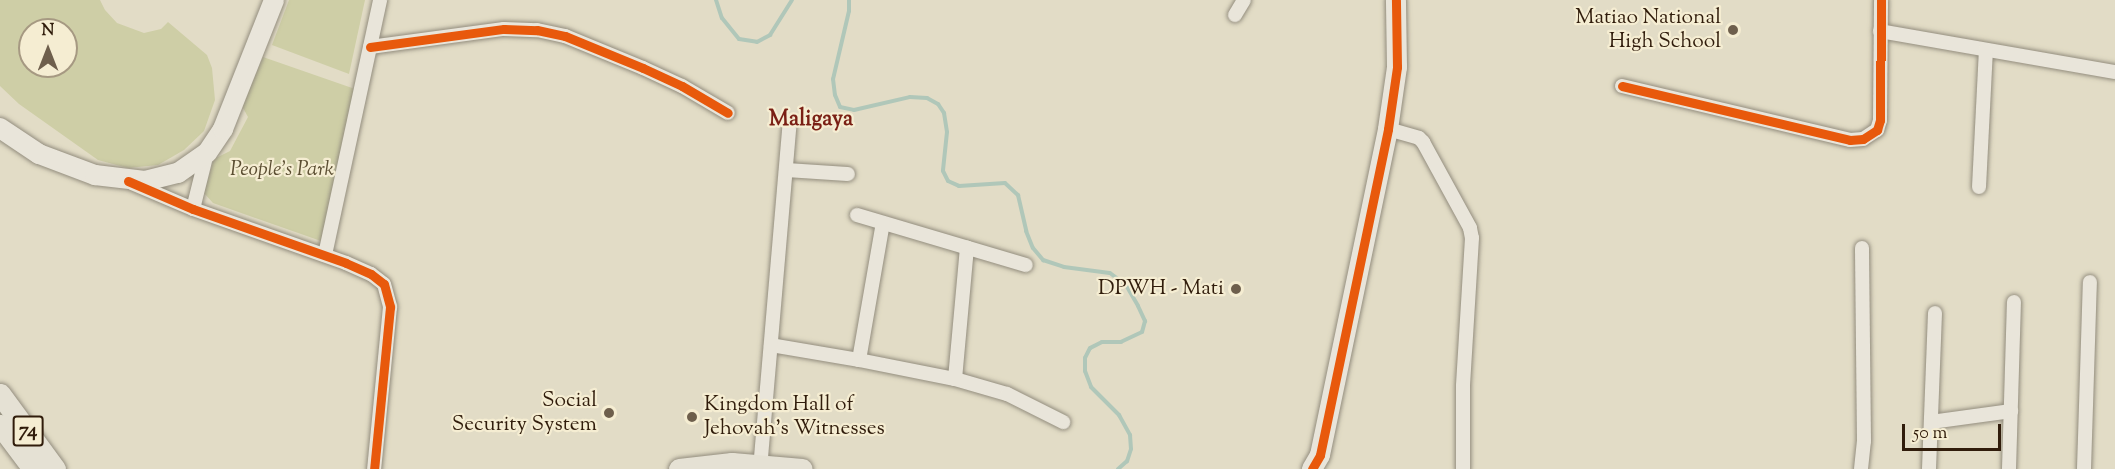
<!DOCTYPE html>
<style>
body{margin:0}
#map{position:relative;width:2115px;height:469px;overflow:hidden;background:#e2dcc6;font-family:"Sorts Mill Goudy",serif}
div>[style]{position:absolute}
.green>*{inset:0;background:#cecea6}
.stream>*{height:4px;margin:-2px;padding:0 2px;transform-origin:2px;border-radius:2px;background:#b0c7b9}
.roads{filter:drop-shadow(0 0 2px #938d7e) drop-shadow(0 0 2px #938d7e)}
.street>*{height:14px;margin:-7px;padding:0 7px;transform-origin:7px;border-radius:7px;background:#e9e5da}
.secondary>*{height:20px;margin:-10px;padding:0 10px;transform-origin:10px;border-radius:10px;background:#e9e5da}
.primary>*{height:21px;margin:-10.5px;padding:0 10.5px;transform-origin:10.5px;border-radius:10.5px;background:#e5e1d4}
.cycleway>*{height:9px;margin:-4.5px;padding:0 4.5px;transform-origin:4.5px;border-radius:4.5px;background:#e8590c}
.dots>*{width:16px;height:16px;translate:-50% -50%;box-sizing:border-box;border:3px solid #f5edd2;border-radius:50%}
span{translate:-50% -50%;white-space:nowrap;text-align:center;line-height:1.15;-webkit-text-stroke:4.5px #f5edd2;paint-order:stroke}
.shield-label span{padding:2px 4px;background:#f5edd2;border:2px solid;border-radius:4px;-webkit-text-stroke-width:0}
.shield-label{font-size:20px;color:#301c0b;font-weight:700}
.poi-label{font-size:21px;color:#301c0b}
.right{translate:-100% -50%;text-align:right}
.left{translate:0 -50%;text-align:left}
.park-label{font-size:21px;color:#5b4e32;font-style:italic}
.neighbourhood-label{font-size:22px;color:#7a1f14;font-weight:700}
.north{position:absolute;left:18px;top:18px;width:60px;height:60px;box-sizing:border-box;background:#f5edd2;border:2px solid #a69982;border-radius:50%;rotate:0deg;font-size:16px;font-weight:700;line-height:24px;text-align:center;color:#301c0b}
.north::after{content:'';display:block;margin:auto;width:21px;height:27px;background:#6e5f4c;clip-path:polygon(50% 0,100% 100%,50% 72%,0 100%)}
.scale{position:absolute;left:1902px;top:424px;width:99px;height:27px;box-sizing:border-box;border:3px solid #301c0b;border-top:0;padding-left:8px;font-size:18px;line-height:21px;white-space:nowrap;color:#301c0b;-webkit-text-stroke:4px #f5edd2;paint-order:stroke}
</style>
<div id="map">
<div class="green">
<div style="clip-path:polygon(evenodd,0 0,100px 0,105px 10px,117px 23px,144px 33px,161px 29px,168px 22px,207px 55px,212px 68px,215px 100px,204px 131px,184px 150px,158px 165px,128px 168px,98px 160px,19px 104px,0 86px,0 0,30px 30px,66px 30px,66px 66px,30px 66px,30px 30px)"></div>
<div style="clip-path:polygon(289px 0,365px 0,349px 74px,272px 45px)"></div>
<div style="clip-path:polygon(263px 57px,355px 89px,321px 241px,213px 203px,204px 193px,214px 159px,230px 151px,248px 117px,242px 106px)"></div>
</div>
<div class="stream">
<div style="left:716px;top:0;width:19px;rotate:72deg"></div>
<div style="left:722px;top:18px;width:27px;rotate:51deg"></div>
<div style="left:739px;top:39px;width:18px;rotate:9deg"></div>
<div style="left:757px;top:42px;width:15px;rotate:-28deg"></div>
<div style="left:770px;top:35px;width:41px;rotate:-57.8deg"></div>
<div style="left:849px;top:0;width:11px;rotate:90deg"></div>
<div style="left:849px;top:11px;width:70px;rotate:103.2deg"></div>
<div style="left:833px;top:79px;width:16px;rotate:83deg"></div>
<div style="left:835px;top:95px;width:13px;rotate:67deg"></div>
<div style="left:840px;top:107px;width:14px;rotate:12deg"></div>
<div style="left:854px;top:110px;width:57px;rotate:-13.1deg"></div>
<div style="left:910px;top:97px;width:17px;rotate:3deg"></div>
<div style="left:927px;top:98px;width:13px;rotate:29deg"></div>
<div style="left:938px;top:104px;width:11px;rotate:56deg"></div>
<div style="left:944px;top:113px;width:19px;rotate:81deg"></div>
<div style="left:947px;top:132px;width:39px;rotate:96deg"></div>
<div style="left:943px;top:171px;width:11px;rotate:63deg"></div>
<div style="left:948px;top:181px;width:12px;rotate:24deg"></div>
<div style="left:959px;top:186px;width:46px;rotate:-3.7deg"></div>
<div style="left:1005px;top:183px;width:18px;rotate:43deg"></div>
<div style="left:1018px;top:195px;width:37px;rotate:77deg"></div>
<div style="left:1026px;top:231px;width:18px;rotate:68deg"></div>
<div style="left:1033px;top:248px;width:16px;rotate:50deg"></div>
<div style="left:1043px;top:260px;width:22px;rotate:18deg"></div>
<div style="left:1064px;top:267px;width:46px;rotate:7.4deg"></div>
<div style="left:1110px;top:273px;width:20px;rotate:37deg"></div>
<div style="left:1126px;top:285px;width:24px;rotate:60deg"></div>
<div style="left:1138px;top:306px;width:17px;rotate:65deg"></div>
<div style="left:1145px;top:321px;width:11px;rotate:105deg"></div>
<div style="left:1142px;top:332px;width:23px;rotate:155deg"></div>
<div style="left:1121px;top:342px;width:19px;rotate:180deg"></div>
<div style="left:1102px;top:342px;width:13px;rotate:153deg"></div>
<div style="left:1090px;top:348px;width:11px;rotate:117deg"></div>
<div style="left:1085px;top:358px;width:13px;rotate:90deg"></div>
<div style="left:1085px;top:371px;width:17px;rotate:69deg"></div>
<div style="left:1091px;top:387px;width:40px;rotate:45deg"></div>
<div style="left:1119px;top:415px;width:23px;rotate:61deg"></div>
<div style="left:1130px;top:435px;width:14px;rotate:86deg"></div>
<div style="left:1131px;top:449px;width:13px;rotate:108deg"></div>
<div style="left:1127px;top:461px;width:12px;rotate:138deg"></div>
</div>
<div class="roads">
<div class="street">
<div style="left:1235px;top:15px;width:17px;rotate:-59deg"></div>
<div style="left:1880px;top:31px;width:239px;rotate:9.9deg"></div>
<div style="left:370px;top:47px;width:135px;rotate:-7.7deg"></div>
<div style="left:504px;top:29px;width:33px;rotate:2deg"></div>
<div style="left:537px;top:30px;width:29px;rotate:12deg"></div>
<div style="left:565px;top:36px;width:84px;rotate:22.3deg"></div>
<div style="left:643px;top:68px;width:43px;rotate:24.8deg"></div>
<div style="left:682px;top:86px;width:53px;rotate:30.4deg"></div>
<div style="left:1622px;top:86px;width:234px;rotate:13.3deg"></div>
<div style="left:1850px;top:140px;width:13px;rotate:-4deg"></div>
<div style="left:1863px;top:139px;width:17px;rotate:-33deg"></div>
<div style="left:1877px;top:130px;width:10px;rotate:-73deg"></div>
<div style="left:1880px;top:120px;width:120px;rotate:-89.5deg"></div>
<div style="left:1388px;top:129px;width:32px;rotate:16deg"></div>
<div style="left:1419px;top:138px;width:6px;rotate:45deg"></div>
<div style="left:1423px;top:142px;width:98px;rotate:61.3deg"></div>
<div style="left:1470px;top:228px;width:10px;rotate:79deg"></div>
<div style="left:1472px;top:238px;width:148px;rotate:93.5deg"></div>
<div style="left:1463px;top:386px;width:83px;rotate:90deg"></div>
<div style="left:786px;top:170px;width:62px;rotate:3.7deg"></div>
<div style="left:132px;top:183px;width:66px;rotate:23.1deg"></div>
<div style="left:193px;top:209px;width:162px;rotate:19.4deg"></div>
<div style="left:346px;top:263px;width:27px;rotate:24deg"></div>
<div style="left:371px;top:274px;width:16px;rotate:38deg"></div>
<div style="left:384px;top:284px;width:24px;rotate:75deg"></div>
<div style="left:390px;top:307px;width:163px;rotate:95.6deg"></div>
<div style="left:1979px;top:187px;width:137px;rotate:-87.1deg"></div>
<div style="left:193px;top:209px;width:58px;rotate:-76deg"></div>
<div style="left:857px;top:215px;width:176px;rotate:16.5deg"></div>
<div style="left:325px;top:255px;width:261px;rotate:-77.8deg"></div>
<div style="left:771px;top:345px;width:89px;rotate:9.7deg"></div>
<div style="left:859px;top:360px;width:139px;rotate:-80.1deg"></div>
<div style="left:859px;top:360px;width:98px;rotate:11.2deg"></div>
<div style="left:955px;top:379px;width:54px;rotate:16.1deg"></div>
<div style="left:1007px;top:394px;width:63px;rotate:26.6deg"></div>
<div style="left:955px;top:379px;width:132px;rotate:-84.8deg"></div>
<div style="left:1931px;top:422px;width:81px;rotate:-7.8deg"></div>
<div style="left:760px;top:469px;width:342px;rotate:-85.1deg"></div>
<div style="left:1861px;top:469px;width:28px;rotate:-84deg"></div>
<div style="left:1864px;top:441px;width:193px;rotate:-90.6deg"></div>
<div style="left:1929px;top:469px;width:156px;rotate:-87.8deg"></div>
<div style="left:2009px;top:469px;width:167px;rotate:-88.3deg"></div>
<div style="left:2084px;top:469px;width:187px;rotate:-88.2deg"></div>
</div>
<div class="secondary">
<div style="left:0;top:128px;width:47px;rotate:33.7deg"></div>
<div style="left:39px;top:154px;width:60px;rotate:20.6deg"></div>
<div style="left:95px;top:175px;width:50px;rotate:6.8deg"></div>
<div style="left:145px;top:181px;width:34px;rotate:-14deg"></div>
<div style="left:178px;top:173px;width:35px;rotate:-35deg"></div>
<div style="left:207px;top:153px;width:29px;rotate:-56deg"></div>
<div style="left:223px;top:129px;width:139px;rotate:-68.4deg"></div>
<div style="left:1312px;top:469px;width:16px;rotate:-60deg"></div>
<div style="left:1320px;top:455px;width:333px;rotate:-78.2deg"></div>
<div style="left:1388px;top:129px;width:63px;rotate:-81.7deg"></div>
<div style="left:1397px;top:67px;width:67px;rotate:-90.9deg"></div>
</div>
<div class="primary">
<div style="left:0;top:394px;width:93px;rotate:53.7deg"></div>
<div style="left:0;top:425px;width:55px;rotate:53.1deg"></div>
<div style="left:679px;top:469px;width:53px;rotate:-6.5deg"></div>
<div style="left:732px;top:463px;width:70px;rotate:4.9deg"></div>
</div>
</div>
<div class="cycleway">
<div style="left:370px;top:47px;width:135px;rotate:-7.7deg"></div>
<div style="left:504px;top:29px;width:33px;rotate:2deg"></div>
<div style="left:537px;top:30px;width:29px;rotate:12deg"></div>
<div style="left:565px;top:36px;width:84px;rotate:22.3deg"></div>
<div style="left:643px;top:68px;width:43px;rotate:24.8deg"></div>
<div style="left:682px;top:86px;width:53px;rotate:30.4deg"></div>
<div style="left:1622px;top:86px;width:234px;rotate:13.3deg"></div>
<div style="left:1850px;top:140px;width:13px;rotate:-4deg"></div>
<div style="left:1863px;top:139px;width:17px;rotate:-33deg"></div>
<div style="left:1877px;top:130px;width:10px;rotate:-73deg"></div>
<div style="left:1880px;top:120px;width:120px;rotate:-89.5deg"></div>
<div style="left:128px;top:181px;width:71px;rotate:23.3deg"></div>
<div style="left:193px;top:209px;width:162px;rotate:19.4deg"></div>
<div style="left:346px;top:263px;width:27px;rotate:24deg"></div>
<div style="left:371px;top:274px;width:16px;rotate:38deg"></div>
<div style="left:384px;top:284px;width:24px;rotate:75deg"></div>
<div style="left:390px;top:307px;width:163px;rotate:95.6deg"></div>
<div style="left:1312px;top:469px;width:16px;rotate:-60deg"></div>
<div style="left:1320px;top:455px;width:333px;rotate:-78.2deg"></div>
<div style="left:1388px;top:129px;width:63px;rotate:-81.7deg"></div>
<div style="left:1397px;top:67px;width:67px;rotate:-90.9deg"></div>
</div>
<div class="dots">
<div style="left:1733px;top:30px;background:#6e5f4c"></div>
<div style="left:1236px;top:289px;background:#6e5f4c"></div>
<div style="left:609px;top:413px;background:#6e5f4c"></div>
<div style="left:692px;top:417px;background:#6e5f4c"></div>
</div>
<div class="shield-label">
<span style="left:28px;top:431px">74</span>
</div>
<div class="poi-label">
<span class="right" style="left:1721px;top:30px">Matiao National<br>High School</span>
<span class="right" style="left:1224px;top:289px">DPWH - Mati</span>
<span class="right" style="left:597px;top:413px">Social<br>Security System</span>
<span class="left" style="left:704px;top:417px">Kingdom Hall of<br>Jehovah's Witnesses</span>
</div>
<div class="park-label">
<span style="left:282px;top:170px">People's Park</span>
</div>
<div class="neighbourhood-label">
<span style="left:811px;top:121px">Maligaya</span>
</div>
<div class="north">N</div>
<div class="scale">50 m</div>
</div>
